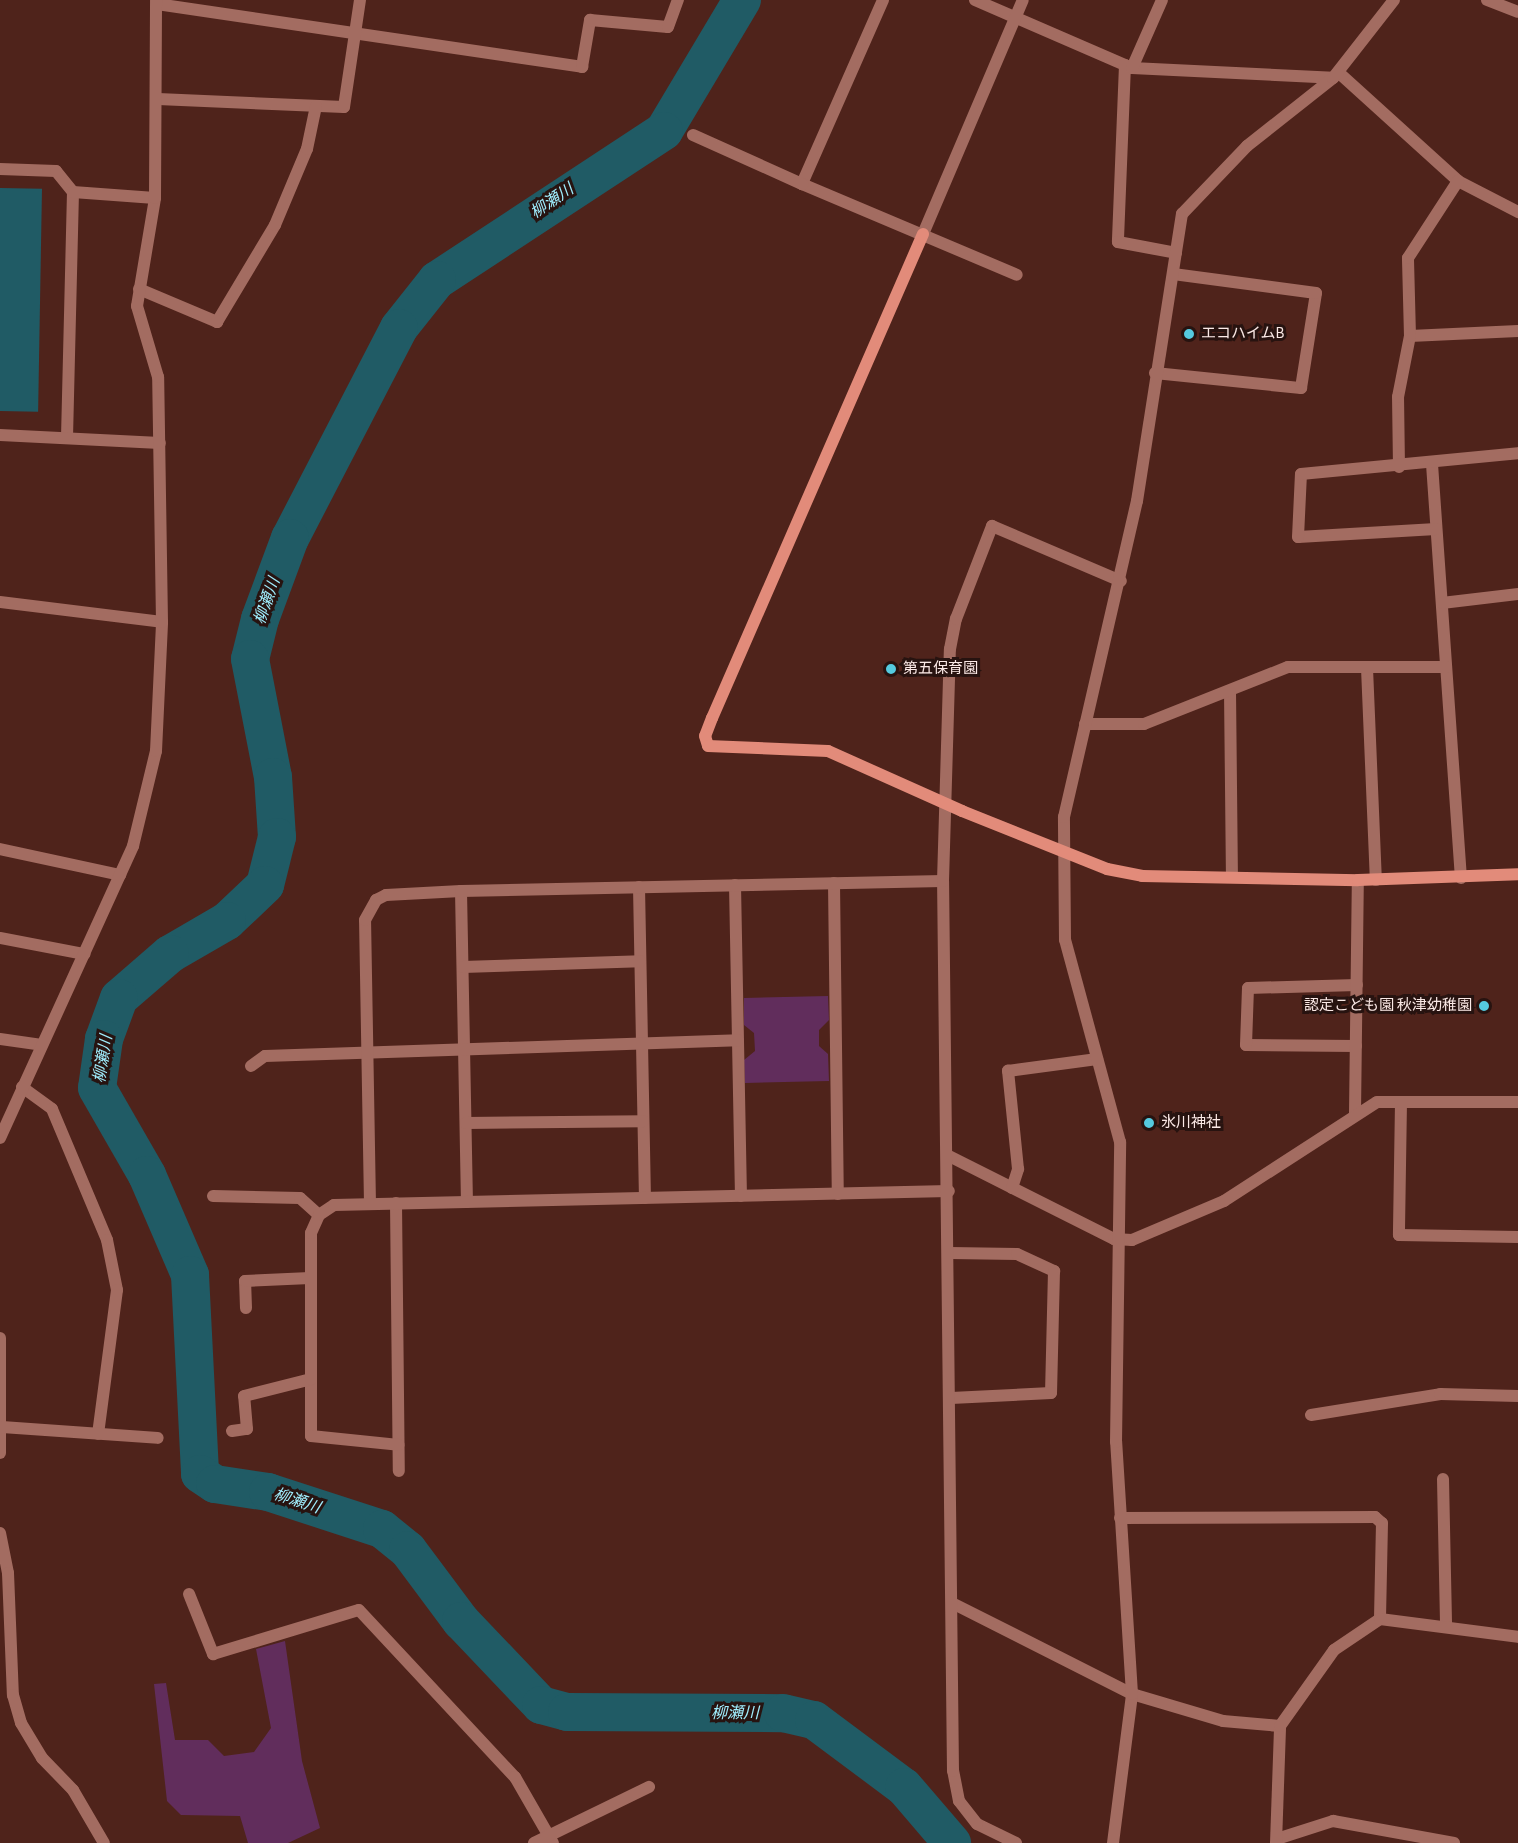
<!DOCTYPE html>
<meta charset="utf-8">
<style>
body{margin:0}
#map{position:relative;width:1518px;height:1843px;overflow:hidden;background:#4f231b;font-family:"Source Sans 3","Noto Sans JP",sans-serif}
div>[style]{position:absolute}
.green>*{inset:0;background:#612d5c}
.water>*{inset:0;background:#205b65;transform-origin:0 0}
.river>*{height:38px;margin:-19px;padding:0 19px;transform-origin:19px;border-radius:19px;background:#205b65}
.street>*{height:12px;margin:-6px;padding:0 6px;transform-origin:6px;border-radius:6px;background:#a36c61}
.secondary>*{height:12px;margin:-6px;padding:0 6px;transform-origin:6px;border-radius:6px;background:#e28b7a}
.dots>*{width:16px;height:16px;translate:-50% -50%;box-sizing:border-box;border:3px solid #271310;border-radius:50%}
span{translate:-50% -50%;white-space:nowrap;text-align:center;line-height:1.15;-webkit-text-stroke:6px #271310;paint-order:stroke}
.poi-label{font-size:15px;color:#fbe9e6}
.left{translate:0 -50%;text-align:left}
.right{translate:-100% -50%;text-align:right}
.water-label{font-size:16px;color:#a0eefe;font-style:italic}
</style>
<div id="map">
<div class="green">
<div style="clip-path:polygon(828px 996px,829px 1020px,819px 1030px,819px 1046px,828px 1054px,829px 1081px,745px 1083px,744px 1060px,755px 1051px,754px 1033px,744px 1025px,744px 998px)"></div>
<div style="clip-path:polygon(285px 1641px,302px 1761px,320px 1828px,288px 1843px,248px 1843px,240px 1816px,181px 1815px,167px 1801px,154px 1684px,166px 1683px,175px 1740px,208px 1740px,224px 1756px,254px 1752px,271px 1728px,256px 1649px)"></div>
</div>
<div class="water">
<div style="left:0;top:188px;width:42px;height:223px;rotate:1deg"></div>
</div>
<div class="river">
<div style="left:742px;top:0;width:152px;rotate:120.8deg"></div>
<div style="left:664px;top:131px;width:272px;rotate:146.7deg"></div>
<div style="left:437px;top:280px;width:61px;rotate:128.4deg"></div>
<div style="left:399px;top:328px;width:237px;rotate:117.4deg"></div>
<div style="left:290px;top:538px;width:86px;rotate:110.3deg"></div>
<div style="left:260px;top:619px;width:41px;rotate:104deg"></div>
<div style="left:250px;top:659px;width:120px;rotate:79deg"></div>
<div style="left:273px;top:777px;width:60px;rotate:86.2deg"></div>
<div style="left:277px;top:837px;width:49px;rotate:104deg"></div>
<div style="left:265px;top:885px;width:52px;rotate:136.5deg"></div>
<div style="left:227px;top:921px;width:66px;rotate:149.9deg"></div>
<div style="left:170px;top:954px;width:67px;rotate:139.2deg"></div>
<div style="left:119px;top:998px;width:44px;rotate:110.1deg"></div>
<div style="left:104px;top:1039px;width:49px;rotate:98.1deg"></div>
<div style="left:97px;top:1088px;width:100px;rotate:60.1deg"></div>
<div style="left:147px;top:1175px;width:109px;rotate:66.7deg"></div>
<div style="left:190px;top:1275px;width:199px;rotate:87.1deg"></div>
<div style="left:200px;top:1474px;width:18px;rotate:34deg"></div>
<div style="left:215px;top:1484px;width:54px;rotate:8.6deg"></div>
<div style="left:268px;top:1492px;width:120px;rotate:18deg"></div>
<div style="left:382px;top:1529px;width:33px;rotate:39deg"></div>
<div style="left:408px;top:1550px;width:89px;rotate:53.3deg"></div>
<div style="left:461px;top:1621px;width:116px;rotate:46.4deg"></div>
<div style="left:541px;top:1705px;width:27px;rotate:15deg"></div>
<div style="left:567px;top:1712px;width:216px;rotate:0.3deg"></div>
<div style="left:783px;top:1713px;width:32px;rotate:13deg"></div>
<div style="left:814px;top:1720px;width:112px;rotate:36.7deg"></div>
<div style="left:904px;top:1787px;width:74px;rotate:49.4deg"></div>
</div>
<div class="street">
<div style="left:883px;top:0;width:201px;rotate:113.8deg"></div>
<div style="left:802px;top:184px;width:233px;rotate:22.9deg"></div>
<div style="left:975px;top:0;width:171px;rotate:23.4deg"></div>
<div style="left:1132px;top:68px;width:201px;rotate:2.8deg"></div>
<div style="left:1487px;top:0;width:33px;rotate:21deg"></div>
<div style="left:157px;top:4px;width:430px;rotate:8.4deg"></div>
<div style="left:582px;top:67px;width:48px;rotate:-80.3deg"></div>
<div style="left:590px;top:20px;width:78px;rotate:5.1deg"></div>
<div style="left:668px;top:27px;width:29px;rotate:-70deg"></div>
<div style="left:1125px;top:65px;width:177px;rotate:92.3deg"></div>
<div style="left:1118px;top:242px;width:59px;rotate:10.7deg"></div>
<div style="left:1132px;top:68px;width:74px;rotate:-66.2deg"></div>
<div style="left:1338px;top:72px;width:162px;rotate:42.2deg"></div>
<div style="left:1458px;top:181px;width:68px;rotate:27.3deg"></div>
<div style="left:158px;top:99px;width:186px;rotate:2.5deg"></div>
<div style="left:344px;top:107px;width:108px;rotate:-81.5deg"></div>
<div style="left:693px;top:135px;width:120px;rotate:24.2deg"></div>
<div style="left:0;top:169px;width:56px;rotate:2deg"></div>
<div style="left:56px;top:171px;width:27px;rotate:51deg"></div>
<div style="left:73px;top:192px;width:246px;rotate:91.4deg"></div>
<div style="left:73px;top:192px;width:82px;rotate:4.2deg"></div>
<div style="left:923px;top:234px;width:254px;rotate:-66.9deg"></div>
<div style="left:139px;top:289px;width:85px;rotate:22.9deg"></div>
<div style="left:217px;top:322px;width:113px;rotate:-59.1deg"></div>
<div style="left:275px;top:225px;width:82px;rotate:-67.2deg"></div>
<div style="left:307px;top:149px;width:44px;rotate:-78.2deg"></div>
<div style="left:1410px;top:336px;width:108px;rotate:-2.7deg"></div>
<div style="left:1155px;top:373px;width:147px;rotate:5.9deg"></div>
<div style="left:1301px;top:388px;width:96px;rotate:-81deg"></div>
<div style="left:1316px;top:293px;width:144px;rotate:-172.4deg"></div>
<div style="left:0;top:435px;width:160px;rotate:2.9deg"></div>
<div style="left:1432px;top:464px;width:415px;rotate:86deg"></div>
<div style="left:1399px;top:467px;width:70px;rotate:-90.8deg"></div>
<div style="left:1398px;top:397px;width:62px;rotate:-78.9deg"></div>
<div style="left:1410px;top:336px;width:78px;rotate:-91.5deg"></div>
<div style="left:1408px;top:258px;width:92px;rotate:-57deg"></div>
<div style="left:1436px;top:529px;width:138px;rotate:176.7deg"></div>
<div style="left:1298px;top:537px;width:63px;rotate:-87.3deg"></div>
<div style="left:1301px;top:474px;width:218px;rotate:-5.5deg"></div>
<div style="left:0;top:602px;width:163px;rotate:7deg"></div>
<div style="left:1442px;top:603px;width:77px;rotate:-6.8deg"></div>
<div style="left:1367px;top:668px;width:212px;rotate:87.6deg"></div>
<div style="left:1230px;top:691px;width:185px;rotate:89.4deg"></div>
<div style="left:1085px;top:724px;width:59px"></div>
<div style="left:1144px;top:724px;width:155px;rotate:-21.6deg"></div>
<div style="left:1288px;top:667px;width:158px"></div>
<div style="left:0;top:849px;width:123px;rotate:12.2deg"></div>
<div style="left:834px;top:883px;width:311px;rotate:89.3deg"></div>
<div style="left:735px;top:885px;width:311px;rotate:88.9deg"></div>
<div style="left:639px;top:887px;width:311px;rotate:88.9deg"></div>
<div style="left:461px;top:891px;width:311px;rotate:88.9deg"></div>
<div style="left:0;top:938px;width:86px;rotate:10.8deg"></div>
<div style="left:463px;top:967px;width:177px;rotate:-1.9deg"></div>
<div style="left:0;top:1039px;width:42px;rotate:8.1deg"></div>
<div style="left:1356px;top:1046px;width:110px;rotate:-179.5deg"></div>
<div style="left:1246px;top:1045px;width:57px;rotate:-88deg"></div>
<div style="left:1248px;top:988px;width:109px;rotate:-1.6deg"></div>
<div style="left:251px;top:1066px;width:17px;rotate:-36deg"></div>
<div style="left:265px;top:1056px;width:473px;rotate:-1.9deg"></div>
<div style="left:22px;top:1087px;width:37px;rotate:36deg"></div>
<div style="left:52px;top:1109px;width:142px;rotate:67.2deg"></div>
<div style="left:107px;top:1240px;width:51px;rotate:78.7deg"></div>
<div style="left:117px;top:1290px;width:145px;rotate:97.5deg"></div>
<div style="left:1401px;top:1102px;width:133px;rotate:90.9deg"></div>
<div style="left:1399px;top:1235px;width:119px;rotate:1deg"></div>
<div style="left:1355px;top:1113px;width:233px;rotate:-89.3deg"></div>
<div style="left:466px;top:1123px;width:177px;rotate:-0.6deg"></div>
<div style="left:0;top:1138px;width:321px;rotate:-65.5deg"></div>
<div style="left:133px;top:846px;width:98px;rotate:-76.4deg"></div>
<div style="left:156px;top:751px;width:129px;rotate:-87.3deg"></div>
<div style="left:162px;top:622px;width:245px;rotate:-90.9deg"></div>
<div style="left:158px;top:377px;width:74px;rotate:-106.5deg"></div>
<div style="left:137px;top:306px;width:109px;rotate:-80.5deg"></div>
<div style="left:155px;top:198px;width:198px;rotate:-89.7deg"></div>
<div style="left:949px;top:1156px;width:185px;rotate:26.7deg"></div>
<div style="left:1114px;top:1239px;width:18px;rotate:3deg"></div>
<div style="left:1132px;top:1240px;width:100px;rotate:-23deg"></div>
<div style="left:1224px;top:1201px;width:182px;rotate:-32.9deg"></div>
<div style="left:1377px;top:1102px;width:141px"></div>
<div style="left:1012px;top:1188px;width:20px;rotate:-72deg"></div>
<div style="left:1018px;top:1169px;width:99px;rotate:-95.8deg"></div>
<div style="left:1008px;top:1071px;width:90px;rotate:-7.7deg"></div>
<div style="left:213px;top:1196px;width:87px;rotate:1.3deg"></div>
<div style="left:300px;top:1198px;width:25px;rotate:42deg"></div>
<div style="left:396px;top:1203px;width:268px;rotate:89.4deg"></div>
<div style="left:370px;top:1204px;width:284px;rotate:-91deg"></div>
<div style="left:365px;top:920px;width:23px;rotate:-61deg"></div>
<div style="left:376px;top:900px;width:11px;rotate:-27deg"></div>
<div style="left:386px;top:895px;width:75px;rotate:-3.1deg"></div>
<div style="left:461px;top:891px;width:482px;rotate:-1.2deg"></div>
<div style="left:950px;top:1253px;width:67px;rotate:0.9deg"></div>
<div style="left:1017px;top:1254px;width:41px;rotate:24.7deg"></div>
<div style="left:1054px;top:1271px;width:122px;rotate:91.4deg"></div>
<div style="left:1051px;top:1393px;width:100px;rotate:177.1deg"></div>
<div style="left:246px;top:1308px;width:27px;rotate:-92deg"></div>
<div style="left:245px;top:1281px;width:65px;rotate:-2.6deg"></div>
<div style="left:0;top:1338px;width:115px;rotate:90deg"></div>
<div style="left:311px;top:1379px;width:57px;rotate:90deg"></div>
<div style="left:311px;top:1436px;width:88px;rotate:5.8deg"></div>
<div style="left:1311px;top:1415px;width:131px;rotate:-9.2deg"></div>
<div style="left:1440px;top:1394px;width:78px;rotate:1.5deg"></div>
<div style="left:2px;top:1427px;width:156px;rotate:4deg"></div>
<div style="left:232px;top:1431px;width:15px;rotate:-8deg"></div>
<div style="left:247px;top:1429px;width:33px;rotate:-95deg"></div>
<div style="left:244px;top:1396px;width:69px;rotate:-14.2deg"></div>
<div style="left:311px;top:1379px;width:146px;rotate:-90deg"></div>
<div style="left:311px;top:1233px;width:20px;rotate:-66deg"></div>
<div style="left:319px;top:1215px;width:18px;rotate:-34deg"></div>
<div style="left:334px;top:1205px;width:615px;rotate:-1.3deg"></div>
<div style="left:1443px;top:1479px;width:145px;rotate:88.8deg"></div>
<div style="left:1120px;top:1518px;width:255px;rotate:-0.2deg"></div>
<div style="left:1375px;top:1517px;width:9px;rotate:41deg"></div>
<div style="left:1382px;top:1523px;width:96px;rotate:91.2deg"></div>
<div style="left:0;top:1533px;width:41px;rotate:78.7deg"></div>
<div style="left:8px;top:1573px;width:122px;rotate:87.7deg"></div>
<div style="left:13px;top:1695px;width:29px;rotate:74deg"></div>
<div style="left:21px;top:1723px;width:41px;rotate:59deg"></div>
<div style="left:42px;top:1758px;width:45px;rotate:45.9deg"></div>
<div style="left:73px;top:1790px;width:61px;rotate:59.7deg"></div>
<div style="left:189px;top:1594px;width:65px;rotate:68.2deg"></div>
<div style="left:213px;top:1654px;width:152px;rotate:-16.8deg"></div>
<div style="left:359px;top:1610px;width:229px;rotate:47deg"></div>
<div style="left:515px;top:1777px;width:76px;rotate:60.1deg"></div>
<div style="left:952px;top:1603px;width:202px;rotate:26.8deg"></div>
<div style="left:1132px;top:1694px;width:95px;rotate:16.5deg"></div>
<div style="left:1223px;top:1721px;width:57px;rotate:5deg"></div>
<div style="left:1280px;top:1838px;width:56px;rotate:-17.8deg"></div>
<div style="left:1333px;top:1821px;width:123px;rotate:10.3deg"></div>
<div style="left:534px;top:1843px;width:128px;rotate:-26deg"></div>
<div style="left:1016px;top:1843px;width:43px;rotate:-154deg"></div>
<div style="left:977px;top:1824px;width:29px;rotate:-128deg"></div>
<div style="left:959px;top:1801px;width:31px;rotate:-101deg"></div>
<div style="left:953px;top:1771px;width:890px;rotate:-90.64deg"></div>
<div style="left:943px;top:881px;width:232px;rotate:-88.3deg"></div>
<div style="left:950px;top:649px;width:31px;rotate:-79deg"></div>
<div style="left:956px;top:619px;width:100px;rotate:-68.8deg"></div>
<div style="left:992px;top:526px;width:140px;rotate:23.1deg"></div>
<div style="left:1113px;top:1843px;width:150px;rotate:-82.7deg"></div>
<div style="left:1132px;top:1694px;width:253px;rotate:-93.6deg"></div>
<div style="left:1116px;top:1442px;width:300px;rotate:-89.2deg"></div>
<div style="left:1120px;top:1142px;width:209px;rotate:-105.2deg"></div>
<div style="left:1065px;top:940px;width:123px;rotate:-90.5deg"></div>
<div style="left:1064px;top:817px;width:324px;rotate:-77deg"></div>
<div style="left:1137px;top:501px;width:291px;rotate:-81.1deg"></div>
<div style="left:1182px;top:214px;width:94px;rotate:-46.3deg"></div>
<div style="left:1247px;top:146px;width:110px;rotate:-38.3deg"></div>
<div style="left:1333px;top:78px;width:99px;rotate:-52deg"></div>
<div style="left:1276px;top:1843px;width:117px;rotate:-88deg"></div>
<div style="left:1280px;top:1726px;width:93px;rotate:-54.6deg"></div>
<div style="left:1334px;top:1650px;width:55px;rotate:-34deg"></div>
<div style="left:1380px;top:1619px;width:139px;rotate:7.4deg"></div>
</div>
<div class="secondary">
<div style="left:923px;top:234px;width:528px;rotate:113.55deg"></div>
<div style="left:712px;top:718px;width:19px;rotate:111deg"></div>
<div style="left:705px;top:736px;width:10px;rotate:73deg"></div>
<div style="left:708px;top:746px;width:120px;rotate:2.4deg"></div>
<div style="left:828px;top:751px;width:147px;rotate:24.1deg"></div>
<div style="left:962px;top:811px;width:156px;rotate:21.8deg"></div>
<div style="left:1107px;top:869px;width:36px;rotate:11deg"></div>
<div style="left:1142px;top:876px;width:216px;rotate:1.1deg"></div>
<div style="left:1358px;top:880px;width:160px;rotate:-2.1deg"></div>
</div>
<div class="dots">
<div style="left:1189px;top:334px;background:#55cadf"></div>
<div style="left:891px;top:669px;background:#55cadf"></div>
<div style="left:1484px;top:1006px;background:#55cadf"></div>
<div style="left:1149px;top:1123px;background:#55cadf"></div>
</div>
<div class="poi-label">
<span class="left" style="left:1201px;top:334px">エコハイムB</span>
<span class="left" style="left:903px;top:669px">第五保育園</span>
<span class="right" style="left:1472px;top:1006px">認定こども園 秋津幼稚園</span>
<span class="left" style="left:1161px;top:1123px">氷川神社</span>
</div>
<div class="water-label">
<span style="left:552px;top:201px;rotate:-34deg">柳瀬川</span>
<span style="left:267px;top:601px;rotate:-71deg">柳瀬川</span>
<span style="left:103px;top:1059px;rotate:-81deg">柳瀬川</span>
<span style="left:297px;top:1501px;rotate:18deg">柳瀬川</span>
<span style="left:735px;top:1713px">柳瀬川</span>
</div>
</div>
